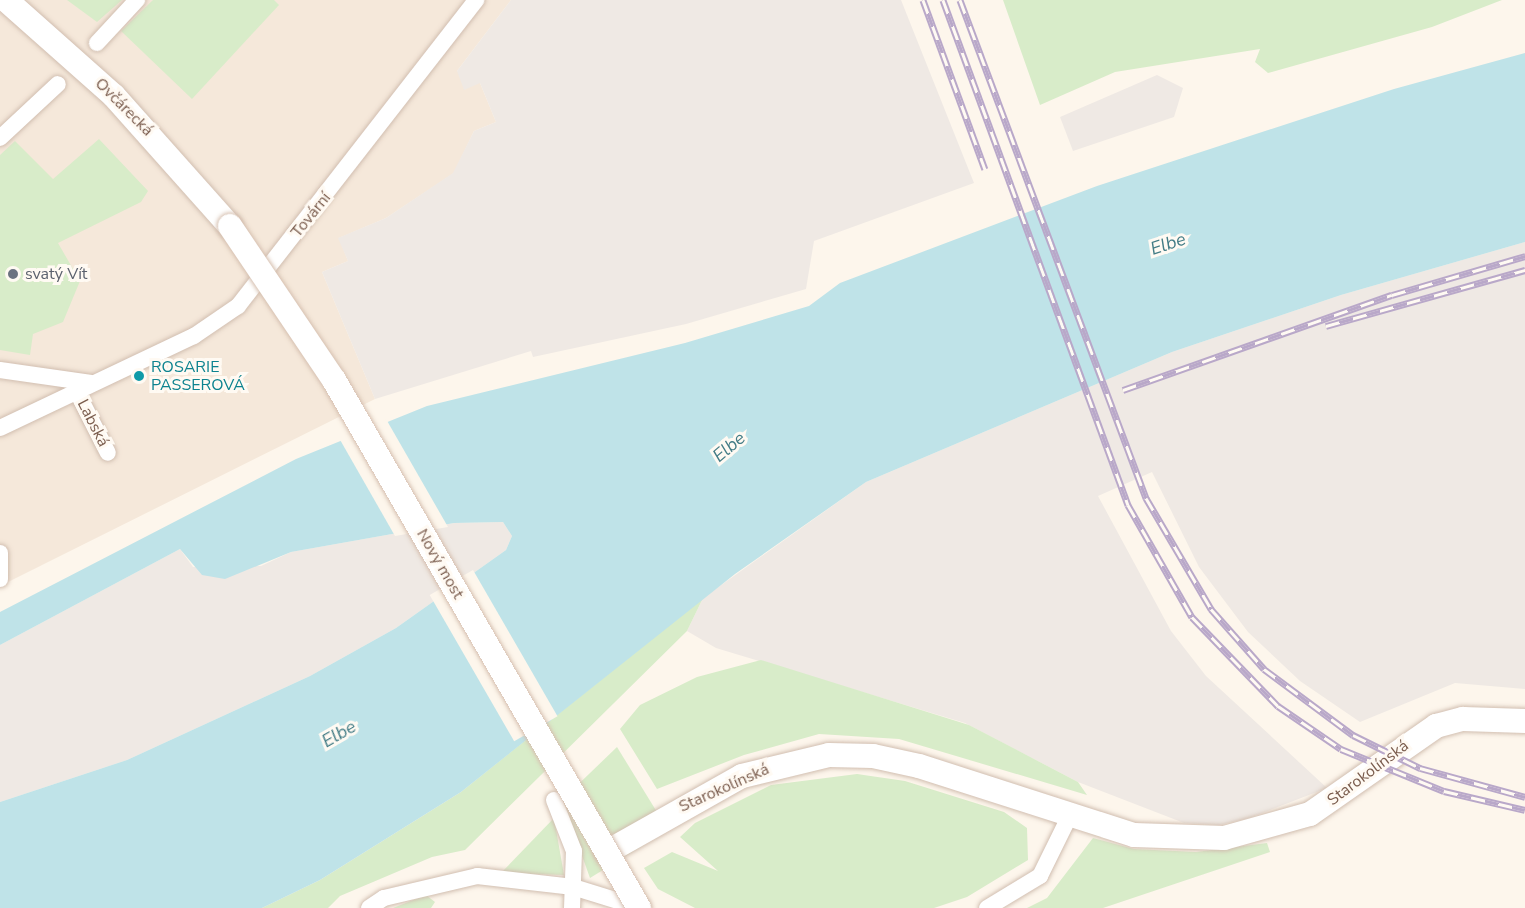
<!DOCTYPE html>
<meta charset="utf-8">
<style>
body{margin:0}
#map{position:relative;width:1525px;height:908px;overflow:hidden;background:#fdf6ec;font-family:"Nunito Sans",sans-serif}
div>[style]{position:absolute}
.residential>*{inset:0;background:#f5e8da}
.industrial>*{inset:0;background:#efe9e4}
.green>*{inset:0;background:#d8ecc9}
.water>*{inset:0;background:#bfe3e8}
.pier>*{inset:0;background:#fdf6ec;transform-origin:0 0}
.roads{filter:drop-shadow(0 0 2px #d1beb0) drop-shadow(0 0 2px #d1beb0)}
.street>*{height:16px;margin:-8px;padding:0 8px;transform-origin:8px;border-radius:8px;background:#fff}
.secondary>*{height:24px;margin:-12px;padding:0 12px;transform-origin:12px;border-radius:12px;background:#fff}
.rail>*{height:7px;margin-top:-3.5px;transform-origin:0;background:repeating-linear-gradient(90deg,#fffaf3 0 14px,#b9a8c9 0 28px);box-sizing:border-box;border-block:2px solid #b9a8c9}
.bridges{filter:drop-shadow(0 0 2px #d6c0b0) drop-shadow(0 0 2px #d6c0b0)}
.secondary-bridge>*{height:24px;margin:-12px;padding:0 12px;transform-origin:12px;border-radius:12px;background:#fff}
.dots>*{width:16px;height:16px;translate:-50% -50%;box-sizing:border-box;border:3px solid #fffaf3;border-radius:50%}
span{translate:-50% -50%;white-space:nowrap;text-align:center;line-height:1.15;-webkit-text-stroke:6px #fffaf3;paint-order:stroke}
.street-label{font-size:16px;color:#7a5c4d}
.worship-label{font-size:16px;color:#5b616d}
.left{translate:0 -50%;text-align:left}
.culture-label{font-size:16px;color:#0d838f}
.water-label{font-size:18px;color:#437c86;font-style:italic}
</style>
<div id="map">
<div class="residential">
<div style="clip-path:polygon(0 0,511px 0,457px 71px,480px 83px,496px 122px,474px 131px,454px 173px,386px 218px,339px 238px,348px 261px,322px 272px,375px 399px,0 586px)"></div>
</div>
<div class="industrial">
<div style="clip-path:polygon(511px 0,901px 0,974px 183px,814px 241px,806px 289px,686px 324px,533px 357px,531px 351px,375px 399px,322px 272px,348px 261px,338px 238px,386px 218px,453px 173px,474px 131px,496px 122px,480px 83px,464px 90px,457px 71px)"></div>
<div style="clip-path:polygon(1157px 75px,1183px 88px,1174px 117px,1073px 151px,1060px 117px)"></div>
<div style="clip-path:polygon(1525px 242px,1525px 689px,1455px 683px,1360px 722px,1300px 681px,1248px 632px,1199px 567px,1152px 472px,1098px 496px,1171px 631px,1206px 676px,1327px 788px,1249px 818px,1219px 825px,1184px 823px,1078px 782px,965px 723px,716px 648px,687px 631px,703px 598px,866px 482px,1172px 352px,1341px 295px)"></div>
<div style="clip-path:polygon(503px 522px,512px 536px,506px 550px,396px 628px,310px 676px,127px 760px,0 802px,0 645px,180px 549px,193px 567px,261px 566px,291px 552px,454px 523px)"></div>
</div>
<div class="green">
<div style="clip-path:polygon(67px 0,122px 0,97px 22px)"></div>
<div style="clip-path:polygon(153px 0,274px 0,279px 5px,192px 99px,121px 31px)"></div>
<div style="clip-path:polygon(1003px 0,1502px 0,1432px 27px,1268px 73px,1255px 62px,1260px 49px,1115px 72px,1040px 105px)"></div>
<div style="clip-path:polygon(99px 139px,148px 191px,141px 202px,58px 243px,80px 281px,63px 322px,33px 334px,30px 355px,0 350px,0 155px,15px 141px,53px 179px)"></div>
<div style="clip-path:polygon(703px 598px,687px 631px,465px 850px,432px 857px,340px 896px,328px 908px,262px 908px,320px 880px,461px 792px)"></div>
<div style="clip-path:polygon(761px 660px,969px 725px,1078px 782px,1087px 795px,899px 739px,819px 734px,744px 755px,657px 789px,620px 729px,640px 705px,697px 677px)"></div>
<div style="clip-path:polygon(617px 747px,668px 830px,590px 878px,562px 800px)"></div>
<div style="clip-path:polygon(857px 774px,905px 781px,1004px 812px,1027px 828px,1028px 860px,967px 897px,934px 908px,695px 908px,658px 889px,644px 868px,672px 852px,718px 871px,680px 837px,695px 823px,771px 785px)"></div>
<div style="clip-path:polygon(554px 818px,564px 875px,501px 873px)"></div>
<div style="clip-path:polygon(1093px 838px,1134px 849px,1196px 852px,1267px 843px,1270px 852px,1103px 908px,1027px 908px,1047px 898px)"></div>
<div style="clip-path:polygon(426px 895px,435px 902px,431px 908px,393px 908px)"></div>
</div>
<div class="water">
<div style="clip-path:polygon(1525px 53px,1525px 242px,1341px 295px,1172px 352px,866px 482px,735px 574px,461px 792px,320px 880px,262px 908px,0 908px,0 802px,127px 760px,310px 676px,396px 628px,506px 550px,512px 536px,503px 522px,454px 523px,291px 552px,225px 579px,202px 575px,180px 549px,0 645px,0 612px,296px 459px,427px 406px,685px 343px,809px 306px,840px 283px,1097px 186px,1394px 89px)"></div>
</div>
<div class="pier">
<div style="clip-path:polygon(386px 419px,448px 527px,395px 536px,339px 438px)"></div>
<div style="left:473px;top:570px;width:169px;height:50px;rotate:60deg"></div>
</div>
<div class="roads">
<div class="street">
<div style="left:97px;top:43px;width:59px;rotate:-47.1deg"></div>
<div style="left:0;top:138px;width:79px;rotate:-43deg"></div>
<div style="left:0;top:370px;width:92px;rotate:8.1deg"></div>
<div style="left:77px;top:392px;width:68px;rotate:63.1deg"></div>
<div style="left:0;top:428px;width:215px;rotate:-25.4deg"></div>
<div style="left:194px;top:336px;width:53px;rotate:-34.3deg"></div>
<div style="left:238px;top:306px;width:388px;rotate:-52.1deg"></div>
<div style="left:0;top:553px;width:26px;rotate:90deg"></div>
<div style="left:554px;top:800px;width:55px;rotate:68.6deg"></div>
<div style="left:574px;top:851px;width:57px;rotate:92deg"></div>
<div style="left:369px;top:908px;width:18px;rotate:-34deg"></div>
<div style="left:384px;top:898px;width:96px;rotate:-13.3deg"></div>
<div style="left:477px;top:876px;width:97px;rotate:6.5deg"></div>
<div style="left:573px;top:887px;width:71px;rotate:17.2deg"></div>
<div style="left:987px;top:908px;width:62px;rotate:-31.1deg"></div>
<div style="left:1040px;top:876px;width:68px;rotate:-63.8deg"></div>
</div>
<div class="secondary">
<div style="left:6px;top:0;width:144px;rotate:41.6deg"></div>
<div style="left:114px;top:96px;width:174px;rotate:48.3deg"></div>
<div style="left:607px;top:852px;width:155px;rotate:-29.4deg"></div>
<div style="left:742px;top:776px;width:89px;rotate:-13.6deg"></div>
<div style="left:829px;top:755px;width:44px;rotate:1.3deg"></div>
<div style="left:873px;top:756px;width:47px;rotate:12.3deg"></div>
<div style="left:919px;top:766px;width:226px;rotate:17.8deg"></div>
<div style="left:1134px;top:835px;width:90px;rotate:1.9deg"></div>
<div style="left:1224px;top:838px;width:89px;rotate:-15.6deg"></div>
<div style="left:1310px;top:814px;width:154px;rotate:-34.9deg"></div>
<div style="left:1436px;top:726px;width:28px;rotate:-15deg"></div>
<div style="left:1463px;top:719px;width:62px;rotate:1.8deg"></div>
</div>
</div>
<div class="rail">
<div style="left:923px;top:0;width:180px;rotate:69.9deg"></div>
<div style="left:943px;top:0;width:538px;rotate:69.88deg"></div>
<div style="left:1128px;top:505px;width:129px;rotate:60.3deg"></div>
<div style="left:1192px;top:617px;width:124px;rotate:46deg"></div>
<div style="left:1278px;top:706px;width:76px;rotate:34.3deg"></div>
<div style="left:1341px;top:749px;width:111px;rotate:22.2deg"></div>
<div style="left:1444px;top:791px;width:83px;rotate:13.2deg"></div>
<div style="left:960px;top:0;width:532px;rotate:69.52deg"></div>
<div style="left:1146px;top:498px;width:129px;rotate:59.6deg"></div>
<div style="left:1211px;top:609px;width:80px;rotate:48.5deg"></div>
<div style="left:1264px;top:669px;width:111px;rotate:36.6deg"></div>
<div style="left:1353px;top:735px;width:75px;rotate:26.2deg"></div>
<div style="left:1420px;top:768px;width:109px;rotate:15.4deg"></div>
<div style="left:1326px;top:326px;width:207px;rotate:-15.7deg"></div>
<div style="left:1123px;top:390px;width:285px;rotate:-19.5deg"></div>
<div style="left:1392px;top:295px;width:139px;rotate:-16.3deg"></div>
</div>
<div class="bridges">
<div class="secondary-bridge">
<div style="left:230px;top:226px;width:186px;rotate:56deg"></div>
<div style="left:334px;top:380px;width:610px;rotate:59.99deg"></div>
</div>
</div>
<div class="dots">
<div style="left:13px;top:274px;background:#6b7280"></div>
<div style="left:139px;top:376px;background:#0f9aa8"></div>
</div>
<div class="street-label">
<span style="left:124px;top:107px;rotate:45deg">Ovčárecká</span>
<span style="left:311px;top:215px;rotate:-51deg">Tovární</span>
<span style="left:93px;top:423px;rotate:63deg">Labská</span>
<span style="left:440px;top:564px;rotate:60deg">Nový most</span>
<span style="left:1368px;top:773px;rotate:-37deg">Starokolínská</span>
<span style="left:724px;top:788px;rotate:-24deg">Starokolínská</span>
</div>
<div class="worship-label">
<span class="left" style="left:25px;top:274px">svatý Vít</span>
</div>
<div class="culture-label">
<span class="left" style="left:151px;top:376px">ROSARIE<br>PASSEROVÁ</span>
</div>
<div class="water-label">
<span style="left:1168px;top:244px;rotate:-18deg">Elbe</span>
<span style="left:729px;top:447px;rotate:-40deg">Elbe</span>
<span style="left:339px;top:734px;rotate:-30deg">Elbe</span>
</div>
</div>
